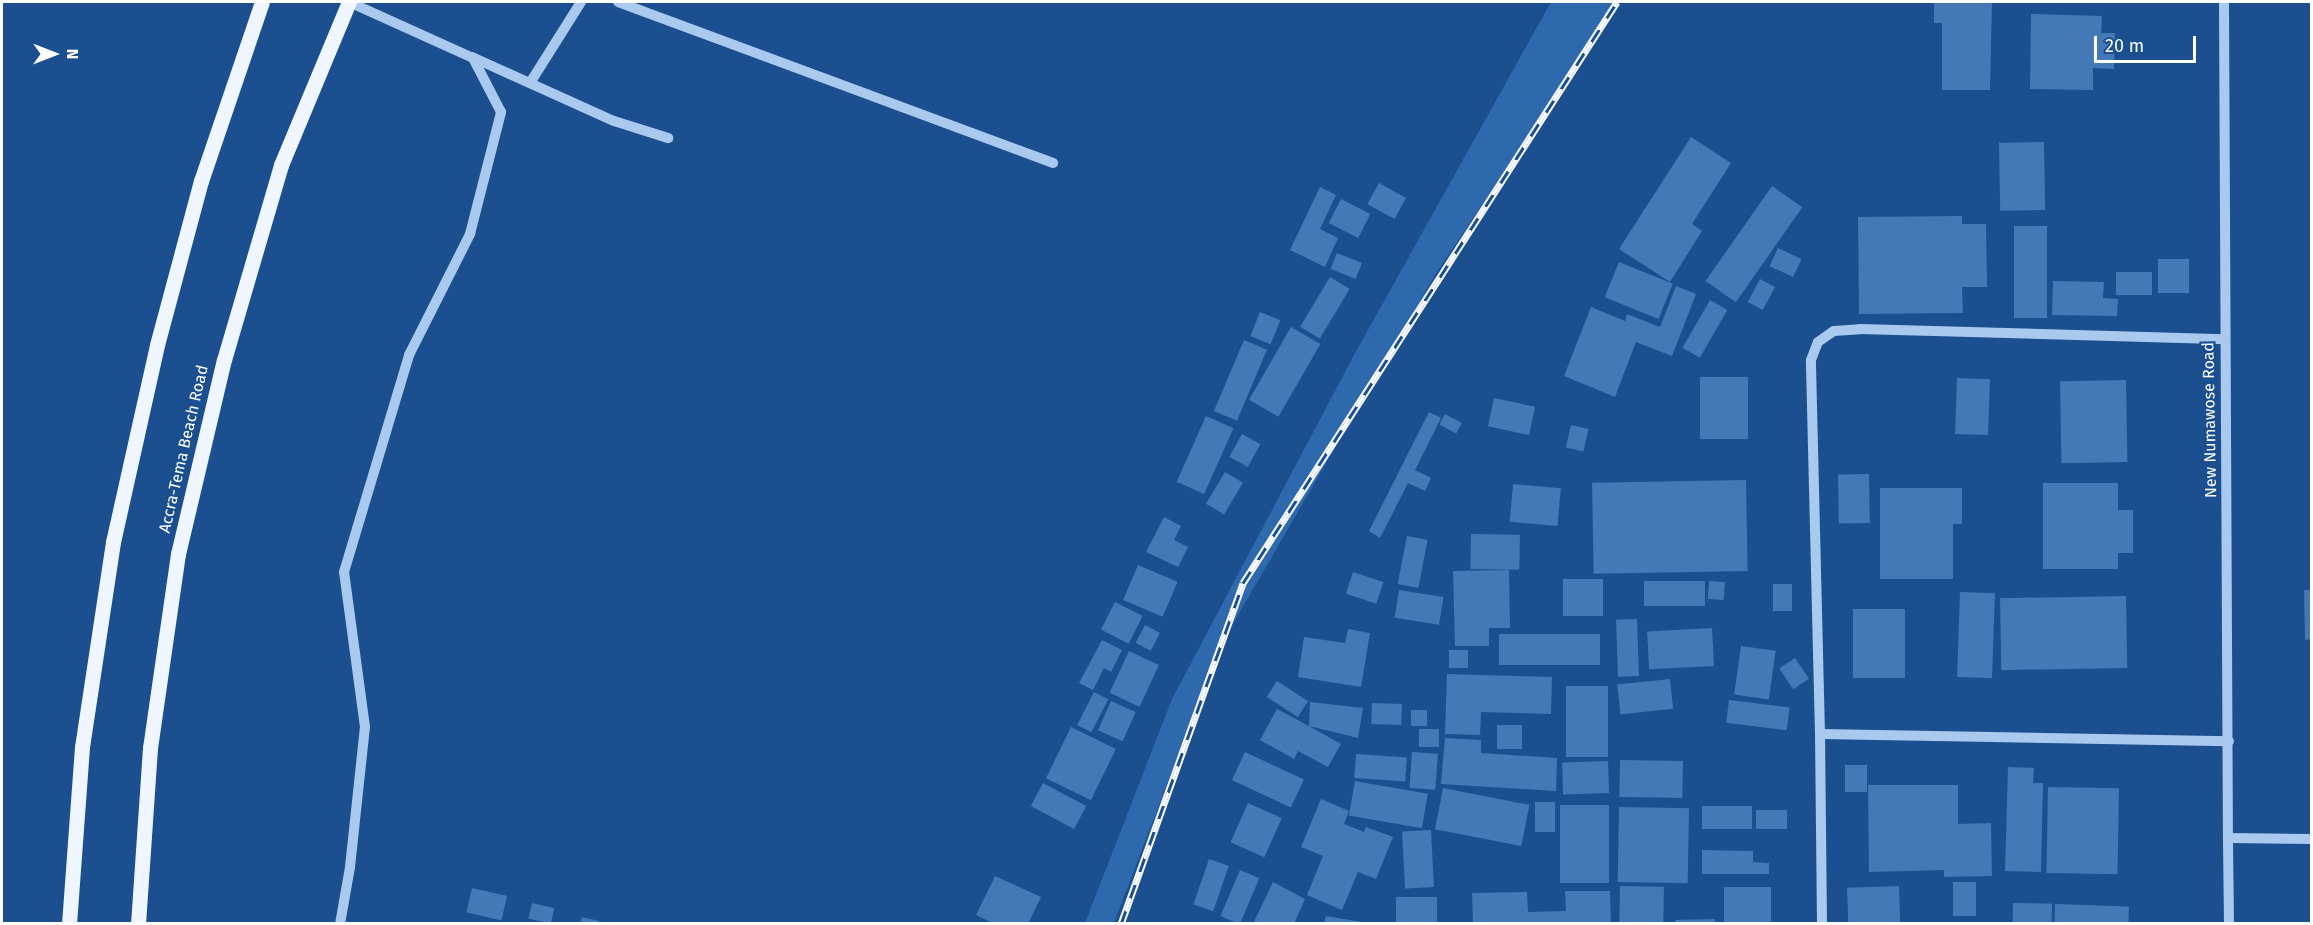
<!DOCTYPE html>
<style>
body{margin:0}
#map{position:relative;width:2313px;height:925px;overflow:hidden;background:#1b4f8f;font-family:"Fira Sans",sans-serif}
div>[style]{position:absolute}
.green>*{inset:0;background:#2e69ad}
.building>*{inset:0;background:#4478b7;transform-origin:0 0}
.minor>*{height:10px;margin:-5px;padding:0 5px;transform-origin:5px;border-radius:5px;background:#a9c9ee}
.major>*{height:15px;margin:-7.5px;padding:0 7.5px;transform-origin:7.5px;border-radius:7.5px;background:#f0f6ff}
.rail>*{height:7px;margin-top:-3.5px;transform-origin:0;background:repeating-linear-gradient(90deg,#1b4f8f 0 14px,#fff 0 28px);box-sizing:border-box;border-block:2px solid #fff}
span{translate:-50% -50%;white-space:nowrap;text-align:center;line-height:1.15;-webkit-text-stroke:4.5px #1b4f8f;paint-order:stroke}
.street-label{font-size:16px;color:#fff}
.frame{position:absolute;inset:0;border:3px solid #fff;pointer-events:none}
.north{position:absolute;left:24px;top:24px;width:60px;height:60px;-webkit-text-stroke:4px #1b4f8f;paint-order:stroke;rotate:90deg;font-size:16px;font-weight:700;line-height:24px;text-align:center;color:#fff}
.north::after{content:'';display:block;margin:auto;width:21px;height:27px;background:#fff;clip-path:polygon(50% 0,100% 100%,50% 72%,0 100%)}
.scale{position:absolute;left:2094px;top:36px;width:102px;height:27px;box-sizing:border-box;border:3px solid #fff;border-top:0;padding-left:8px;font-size:18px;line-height:21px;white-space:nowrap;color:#fff;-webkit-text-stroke:4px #1b4f8f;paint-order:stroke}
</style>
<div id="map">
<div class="green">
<div style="clip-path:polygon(1551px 2px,1618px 2px,1435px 275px,1219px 648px,1114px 923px,1085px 923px,1172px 699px,1354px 355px)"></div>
</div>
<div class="building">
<div style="clip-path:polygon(1934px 2px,1992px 2px,1990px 90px,1942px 90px,1942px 23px,1934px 23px)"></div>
<div style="clip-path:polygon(2031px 14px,2102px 16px,2101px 33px,2115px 33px,2114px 69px,2093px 68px,2093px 90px,2030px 89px)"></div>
<div style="clip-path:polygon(1691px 137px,1731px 163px,1692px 224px,1702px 231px,1670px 282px,1619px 249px)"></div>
<div style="left:2044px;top:142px;width:68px;height:45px;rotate:89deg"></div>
<div style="left:1379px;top:183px;width:31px;height:24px;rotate:29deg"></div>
<div style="left:1772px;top:186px;width:37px;height:116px;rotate:35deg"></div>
<div style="clip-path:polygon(1320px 187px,1336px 195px,1320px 229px,1338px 238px,1325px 267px,1290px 250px)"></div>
<div style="left:1341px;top:199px;width:33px;height:27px;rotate:27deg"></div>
<div style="clip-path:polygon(1962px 216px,1962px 224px,1986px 224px,1987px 287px,1962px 287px,1963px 313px,1859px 314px,1858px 217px)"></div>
<div style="left:2014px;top:226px;width:33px;height:92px"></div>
<div style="left:1778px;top:248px;width:26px;height:20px;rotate:25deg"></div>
<div style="left:1337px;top:253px;width:27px;height:17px;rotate:22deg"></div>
<div style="left:2158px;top:259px;width:31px;height:34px"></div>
<div style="left:1619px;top:262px;width:58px;height:38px;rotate:22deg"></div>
<div style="left:2116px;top:272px;width:36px;height:23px"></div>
<div style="left:1330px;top:277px;width:23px;height:58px;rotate:31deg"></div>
<div style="left:1760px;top:279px;width:17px;height:26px;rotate:28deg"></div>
<div style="clip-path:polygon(2053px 281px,2104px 282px,2103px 298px,2118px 299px,2117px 316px,2052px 315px)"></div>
<div style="clip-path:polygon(1676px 286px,1696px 294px,1672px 356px,1636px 342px,1615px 397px,1564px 376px,1591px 307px,1625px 321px,1627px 314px,1660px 327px)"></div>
<div style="left:1710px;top:300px;width:20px;height:55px;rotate:30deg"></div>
<div style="left:1260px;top:312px;width:22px;height:26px;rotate:22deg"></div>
<div style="left:1291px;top:327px;width:34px;height:84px;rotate:30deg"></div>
<div style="left:1244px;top:340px;width:25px;height:77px;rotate:23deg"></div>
<div style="left:1700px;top:377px;width:48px;height:62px"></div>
<div style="left:1957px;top:378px;width:33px;height:56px;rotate:2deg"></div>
<div style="left:2126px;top:380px;width:82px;height:66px;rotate:89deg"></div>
<div style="left:1494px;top:398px;width:42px;height:29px;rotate:12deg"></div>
<div style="clip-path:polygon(1429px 412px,1441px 418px,1415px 470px,1431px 478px,1425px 491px,1408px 483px,1380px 538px,1369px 531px)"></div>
<div style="left:1445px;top:414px;width:19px;height:12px;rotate:28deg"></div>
<div style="left:1206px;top:416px;width:30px;height:72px;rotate:24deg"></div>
<div style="left:1571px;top:425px;width:18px;height:23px;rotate:13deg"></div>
<div style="left:1242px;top:434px;width:21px;height:26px;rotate:29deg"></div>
<div style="left:1225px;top:472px;width:21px;height:37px;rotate:31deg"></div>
<div style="left:1869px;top:474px;width:49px;height:31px;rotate:89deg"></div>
<div style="left:1746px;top:480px;width:91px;height:154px;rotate:89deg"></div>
<div style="clip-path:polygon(2043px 483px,2118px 483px,2118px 510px,2133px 510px,2133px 553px,2118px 553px,2118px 569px,2043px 569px)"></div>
<div style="left:1513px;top:484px;width:48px;height:38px;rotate:5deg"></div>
<div style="clip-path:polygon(1880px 488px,1962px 488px,1962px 524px,1953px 524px,1953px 579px,1880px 579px)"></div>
<div style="clip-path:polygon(1164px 517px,1181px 526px,1174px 540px,1188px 547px,1178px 567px,1146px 552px)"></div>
<div style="left:1471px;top:534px;width:49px;height:35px;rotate:1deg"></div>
<div style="left:1407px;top:536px;width:21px;height:49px;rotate:11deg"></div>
<div style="left:1138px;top:565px;width:43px;height:38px;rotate:23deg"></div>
<div style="clip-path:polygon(1509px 570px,1510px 628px,1489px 628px,1489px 646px,1455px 646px,1453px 571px)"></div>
<div style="left:1353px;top:572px;width:32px;height:23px;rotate:18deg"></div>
<div style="left:1603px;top:579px;width:37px;height:40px;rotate:90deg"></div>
<div style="left:1644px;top:581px;width:61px;height:25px"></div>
<div style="left:1709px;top:581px;width:16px;height:18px;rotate:4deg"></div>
<div style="left:1773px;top:584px;width:19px;height:27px"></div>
<div style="left:1399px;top:590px;width:45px;height:28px;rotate:9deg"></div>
<div style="clip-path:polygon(2304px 590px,2312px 590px,2312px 639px,2305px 640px)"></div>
<div style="left:1960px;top:592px;width:35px;height:85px;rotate:2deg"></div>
<div style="left:2126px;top:596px;width:72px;height:126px;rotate:89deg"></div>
<div style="left:1115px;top:602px;width:31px;height:31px;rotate:27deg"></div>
<div style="left:1853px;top:609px;width:52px;height:69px"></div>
<div style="left:1637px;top:619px;width:57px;height:21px;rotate:88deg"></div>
<div style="left:1145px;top:625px;width:17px;height:20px;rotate:28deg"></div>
<div style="left:1712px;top:628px;width:38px;height:65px;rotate:87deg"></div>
<div style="clip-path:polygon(1348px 629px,1370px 633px,1361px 687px,1298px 677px,1304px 637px,1345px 643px)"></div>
<div style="left:1499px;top:634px;width:101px;height:31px"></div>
<div style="clip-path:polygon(1102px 640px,1122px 650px,1111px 672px,1104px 668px,1093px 690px,1079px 683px)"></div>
<div style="left:1741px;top:646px;width:35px;height:49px;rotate:8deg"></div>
<div style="left:1449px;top:650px;width:19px;height:18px"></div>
<div style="left:1129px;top:651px;width:33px;height:46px;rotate:25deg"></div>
<div style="left:1795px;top:658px;width:25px;height:19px;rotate:56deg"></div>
<div style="clip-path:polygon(1447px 674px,1552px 677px,1551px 714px,1481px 712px,1480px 735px,1445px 734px)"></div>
<div style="left:1670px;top:679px;width:30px;height:53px;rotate:84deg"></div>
<div style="left:1277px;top:681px;width:37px;height:19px;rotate:33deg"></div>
<div style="left:1566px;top:686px;width:42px;height:71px"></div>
<div style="left:1094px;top:692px;width:16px;height:37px;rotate:27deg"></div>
<div style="left:1729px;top:700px;width:61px;height:23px;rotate:7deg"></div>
<div style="left:1111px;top:701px;width:27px;height:32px;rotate:24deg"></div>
<div style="clip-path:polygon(1310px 702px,1363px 708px,1358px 738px,1309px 726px,1341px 744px,1328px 767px,1298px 751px,1294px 759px,1260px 740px,1277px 709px,1309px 726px)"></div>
<div style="left:1372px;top:703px;width:30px;height:21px;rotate:2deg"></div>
<div style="left:1427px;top:710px;width:16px;height:16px;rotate:90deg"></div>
<div style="left:1497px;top:725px;width:25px;height:24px"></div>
<div style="left:1071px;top:727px;width:50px;height:57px;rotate:26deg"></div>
<div style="left:1419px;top:729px;width:20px;height:18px"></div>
<div style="clip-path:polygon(1445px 738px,1481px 740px,1481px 753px,1557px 758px,1556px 791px,1441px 784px)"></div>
<div style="left:1245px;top:752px;width:65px;height:31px;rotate:25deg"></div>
<div style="left:1412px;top:752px;width:26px;height:36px;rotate:4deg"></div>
<div style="left:1356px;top:754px;width:51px;height:24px;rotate:4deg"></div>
<div style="left:1620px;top:760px;width:63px;height:37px;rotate:1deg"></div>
<div style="left:1608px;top:761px;width:32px;height:46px;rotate:88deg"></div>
<div style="left:1845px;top:765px;width:22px;height:27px"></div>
<div style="clip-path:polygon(2008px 767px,2034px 768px,2033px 783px,2043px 783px,2041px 872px,2005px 871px)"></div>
<div style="left:1355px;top:781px;width:74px;height:35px;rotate:10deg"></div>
<div style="left:1043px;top:783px;width:49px;height:26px;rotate:28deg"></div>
<div style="clip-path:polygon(1868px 785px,1958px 785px,1958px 824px,1991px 823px,1992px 876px,1944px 877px,1944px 870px,1869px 872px)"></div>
<div style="left:2048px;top:787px;width:71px;height:86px;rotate:1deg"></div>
<div style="left:1443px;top:788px;width:88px;height:42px;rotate:11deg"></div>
<div style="clip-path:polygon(1321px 799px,1349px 811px,1344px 824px,1364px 832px,1366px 827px,1393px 837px,1376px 879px,1358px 872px,1342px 910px,1307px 895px,1323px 856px,1301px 847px)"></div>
<div style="left:1535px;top:802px;width:20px;height:30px"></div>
<div style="left:1248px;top:803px;width:37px;height:43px;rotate:24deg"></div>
<div style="left:1560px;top:805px;width:49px;height:78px"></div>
<div style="left:1702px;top:806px;width:50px;height:23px"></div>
<div style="left:1619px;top:807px;width:70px;height:75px;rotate:1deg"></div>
<div style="left:1756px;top:810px;width:31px;height:19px"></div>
<div style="left:1431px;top:830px;width:57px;height:29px;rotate:87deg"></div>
<div style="clip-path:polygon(1702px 850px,1753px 851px,1753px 862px,1769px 863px,1769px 874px,1702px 874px)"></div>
<div style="left:1209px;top:859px;width:21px;height:48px;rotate:19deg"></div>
<div style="left:1240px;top:870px;width:21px;height:50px;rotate:23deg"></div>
<div style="clip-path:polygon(995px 876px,1041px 897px,1028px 924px,994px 924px,976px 915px)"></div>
<div style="clip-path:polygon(1273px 882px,1305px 899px,1294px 924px,1253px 924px)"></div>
<div style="left:1953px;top:882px;width:23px;height:34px"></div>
<div style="left:1620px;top:886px;width:44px;height:38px;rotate:1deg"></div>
<div style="left:1899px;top:886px;width:38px;height:52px;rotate:88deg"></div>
<div style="left:1724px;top:887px;width:47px;height:37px"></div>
<div style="left:472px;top:888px;width:36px;height:25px;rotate:13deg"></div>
<div style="clip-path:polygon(1565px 891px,1610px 891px,1611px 924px,1473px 924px,1472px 893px,1527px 892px,1528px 912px,1566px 911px)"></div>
<div style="left:1396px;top:897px;width:41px;height:27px"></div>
<div style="left:532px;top:903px;width:23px;height:16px;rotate:13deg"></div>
<div style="left:2013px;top:903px;width:39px;height:21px;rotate:1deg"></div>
<div style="left:2055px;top:904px;width:74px;height:20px;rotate:2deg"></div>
<div style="clip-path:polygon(1326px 916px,1362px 922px,1361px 924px,1324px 924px)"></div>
<div style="clip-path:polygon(582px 917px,599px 921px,599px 924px,580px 924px)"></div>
<div style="clip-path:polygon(1715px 919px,1715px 924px,1676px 924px,1675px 920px)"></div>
</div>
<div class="minor">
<div style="left:618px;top:2px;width:464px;rotate:20.3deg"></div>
<div style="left:2224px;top:2px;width:836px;rotate:89.73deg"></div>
<div style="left:472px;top:57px;width:156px;rotate:24.3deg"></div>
<div style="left:614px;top:121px;width:57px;rotate:17.5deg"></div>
<div style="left:530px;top:83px;width:96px;rotate:-57.8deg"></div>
<div style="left:1820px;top:734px;width:374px;rotate:-91.4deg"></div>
<div style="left:1811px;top:360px;width:19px;rotate:-69deg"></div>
<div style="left:1818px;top:342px;width:19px;rotate:-35deg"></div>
<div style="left:1834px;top:331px;width:26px;rotate:-4deg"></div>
<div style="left:1860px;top:329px;width:365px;rotate:1.6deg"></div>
<div style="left:340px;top:924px;width:58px;rotate:-80deg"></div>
<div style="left:350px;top:867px;width:141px;rotate:-83.9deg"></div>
<div style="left:365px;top:727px;width:156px;rotate:-97.7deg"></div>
<div style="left:344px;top:572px;width:227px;rotate:-73.3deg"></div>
<div style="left:409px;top:355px;width:136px;rotate:-63.2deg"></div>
<div style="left:470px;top:234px;width:126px;rotate:-75.7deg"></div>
<div style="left:501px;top:112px;width:61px;rotate:-117.4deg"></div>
<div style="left:473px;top:58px;width:136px;rotate:-155.7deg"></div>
<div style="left:1822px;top:924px;width:190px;rotate:-90.6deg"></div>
<div style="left:1820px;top:734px;width:409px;rotate:1deg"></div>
<div style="left:2229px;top:924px;width:86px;rotate:-90.7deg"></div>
<div style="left:2228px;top:838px;width:84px;rotate:0.7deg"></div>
</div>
<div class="major">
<div style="left:69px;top:924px;width:177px;rotate:-85.8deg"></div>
<div style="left:82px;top:747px;width:207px;rotate:-81.4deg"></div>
<div style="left:113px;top:542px;width:202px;rotate:-77.4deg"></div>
<div style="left:157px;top:345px;width:170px;rotate:-75deg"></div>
<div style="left:201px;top:181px;width:189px;rotate:-71.2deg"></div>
<div style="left:138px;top:924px;width:176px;rotate:-86.1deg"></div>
<div style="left:150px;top:748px;width:196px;rotate:-81.8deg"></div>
<div style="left:178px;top:554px;width:199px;rotate:-76.7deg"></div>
<div style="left:224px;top:360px;width:203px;rotate:-73.7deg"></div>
<div style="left:281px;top:165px;width:177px;rotate:-67.4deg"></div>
</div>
<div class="rail">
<div style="left:1121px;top:924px;width:362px;rotate:-70.3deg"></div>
<div style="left:1243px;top:583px;width:691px;rotate:-57.23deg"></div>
</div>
<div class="street-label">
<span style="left:2210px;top:420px;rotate:-91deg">New Numawose Road</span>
<span style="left:184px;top:449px;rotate:-77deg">Accra-Tema Beach Road</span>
</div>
<div class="frame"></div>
<div class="north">N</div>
<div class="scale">20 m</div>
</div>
